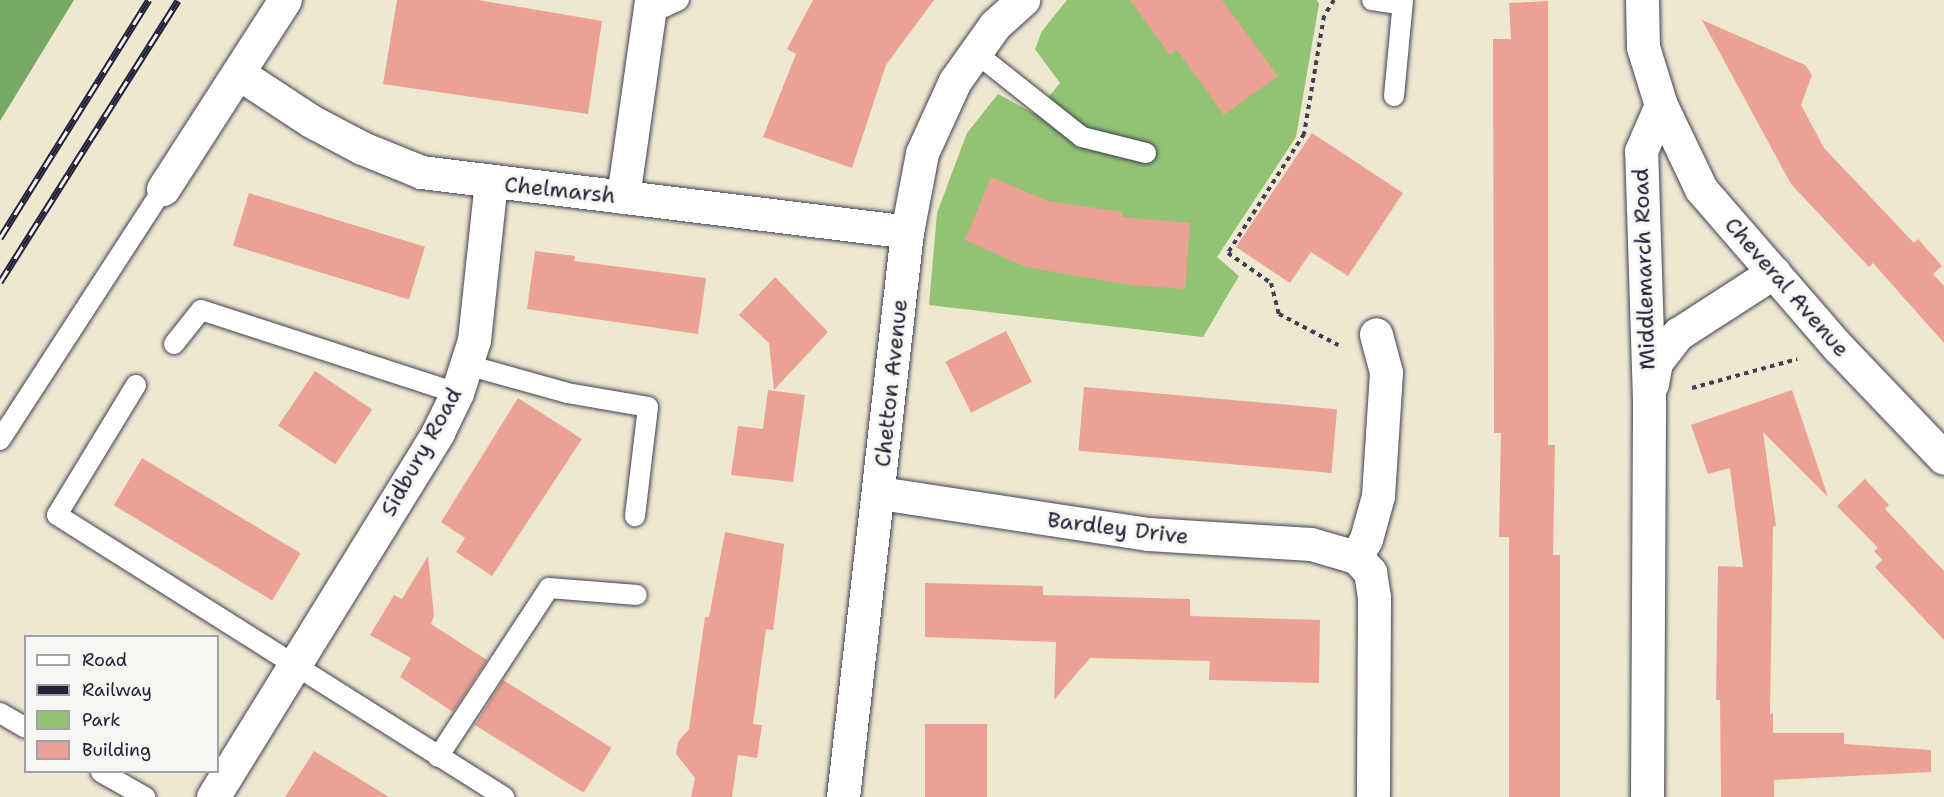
<!DOCTYPE html>
<style>
body{margin:0}
#map{position:relative;width:1944px;height:797px;overflow:hidden;background:#eee8d1;font-family:"Shantell Sans",sans-serif}
div>[style]{position:absolute}
.green>*{inset:0;background:#92c373}
.forest>*{inset:0;background:#75a965}
.building>*{inset:0;background:#eba294;transform-origin:0 0}
.path>*{height:4px;margin-top:-2px;transform-origin:0;background:repeating-linear-gradient(90deg,#414052 0 4.5px,transparent 0 9px)}
.roads{filter:drop-shadow(0 0 2px #414052) drop-shadow(0 0 2px #414052)}
.service>*{height:20px;margin:-10px;padding:0 10px;transform-origin:10px;border-radius:10px;background:#fff}
.minor>*{height:33px;margin:-16.5px;padding:0 16.5px;transform-origin:16.5px;border-radius:16.5px;background:#fff}
.tertiary>*{height:33px;margin:-16.5px;padding:0 16.5px;transform-origin:16.5px;border-radius:16.5px;background:#fff}
.rail>*{height:7px;margin-top:-3.5px;transform-origin:0;background:repeating-linear-gradient(90deg,#f6f6f2 0 14px,#22223b 0 28px);box-sizing:border-box;border-block:2px solid #22223b}
span{translate:-50% -50%;white-space:nowrap;text-align:center;line-height:1.15;-webkit-text-stroke:6px #f6f6f2;paint-order:stroke}
.street-label{font-size:22px;color:#22223b}
.legend{position:absolute;left:24px;top:635px;width:195px;height:138px;box-sizing:border-box;background:#f6f6f2;border:2px solid #a1a1a9;margin:0;padding:8px 10px;list-style:none;font-size:18px;color:#22223b}
.legend li{display:flex;align-items:center;gap:12px;height:30px}
.legend b{width:30px;border:2px solid #a1a1a9}
</style>
<div id="map">
<div class="green">
<div style="clip-path:polygon(1067px 0,1317px 0,1319px 4px,1296px 137px,1217px 257px,1239px 276px,1203px 337px,929px 305px,937px 213px,967px 133px,998px 94px,1035px 114px,1060px 83px,1035px 49px,1042px 31px)"></div>
</div>
<div class="forest">
<div style="clip-path:polygon(0 0,74px 0,0 121px)"></div>
</div>
<div class="building">
<div style="clip-path:polygon(397px 0,478px 0,602px 21px,588px 114px,383px 84px)"></div>
<div style="clip-path:polygon(813px 0,934px 0,886px 65px,852px 168px,763px 137px,796px 54px,787px 49px)"></div>
<div style="clip-path:polygon(1130px 0,1222px 0,1278px 76px,1224px 115px,1177px 50px,1170px 55px)"></div>
<div style="clip-path:polygon(1548px 1px,1548px 445px,1555px 445px,1553px 555px,1560px 555px,1560px 797px,1509px 797px,1509px 537px,1499px 537px,1501px 433px,1494px 433px,1493px 39px,1511px 39px,1509px 3px)"></div>
<div style="clip-path:polygon(1702px 20px,1805px 65px,1812px 75px,1801px 105px,1824px 148px,1914px 243px,1918px 239px,1942px 266px,1933px 274px,1944px 286px,1944px 343px,1873px 263px,1869px 267px,1791px 184px)"></div>
<div style="clip-path:polygon(1312px 133px,1403px 193px,1348px 276px,1311px 252px,1290px 283px,1236px 247px)"></div>
<div style="clip-path:polygon(991px 177px,1048px 201px,1123px 212px,1122px 217px,1190px 223px,1185px 289px,1130px 285px,1026px 267px,965px 240px)"></div>
<div style="left:249px;top:193px;width:184px;height:55px;rotate:17deg"></div>
<div style="clip-path:polygon(535px 251px,575px 256px,574px 261px,706px 278px,698px 334px,527px 309px)"></div>
<div style="clip-path:polygon(775px 277px,828px 332px,774px 390px,769px 343px,739px 315px)"></div>
<div style="left:1006px;top:331px;width:57px;height:68px;rotate:63deg"></div>
<div style="left:315px;top:371px;width:69px;height:66px;rotate:34deg"></div>
<div style="left:1084px;top:387px;width:254px;height:64px;rotate:5deg"></div>
<div style="clip-path:polygon(768px 390px,805px 395px,793px 482px,731px 475px,738px 426px,763px 429px)"></div>
<div style="clip-path:polygon(1792px 390px,1828px 497px,1763px 432px,1776px 526px,1773px 527px,1770px 714px,1773px 713px,1773px 733px,1844px 733px,1844px 744px,1931px 750px,1931px 772px,1774px 780px,1774px 797px,1721px 797px,1720px 700px,1716px 700px,1718px 566px,1743px 567px,1730px 468px,1708px 474px,1691px 425px)"></div>
<div style="clip-path:polygon(518px 398px,582px 439px,492px 576px,456px 552px,465px 538px,441px 522px)"></div>
<div style="left:142px;top:458px;width:185px;height:55px;rotate:31deg"></div>
<div style="clip-path:polygon(1865px 479px,1889px 505px,1885px 509px,1944px 571px,1944px 640px,1875px 567px,1882px 560px,1874px 551px,1878px 548px,1837px 506px)"></div>
<div style="clip-path:polygon(725px 532px,784px 544px,779px 585px,773px 630px,766px 629px,753px 724px,762px 725px,757px 758px,738px 755px,732px 797px,691px 797px,695px 778px,676px 754px,678px 742px,689px 729px,705px 617px,709px 617px)"></div>
<div style="clip-path:polygon(428px 556px,434px 616px,431px 624px,487px 660px,453px 712px,400px 677px,411px 658px,370px 635px,394px 595px,402px 599px)"></div>
<div style="clip-path:polygon(925px 583px,1043px 586px,1043px 595px,1190px 599px,1190px 616px,1320px 620px,1319px 683px,1209px 680px,1210px 661px,1090px 658px,1054px 700px,1056px 642px,925px 637px)"></div>
<div style="left:503px;top:680px;width:128px;height:53px;rotate:32deg"></div>
<div style="left:925px;top:724px;width:62px;height:73px"></div>
<div style="clip-path:polygon(314px 751px,337px 765px,389px 797px,285px 797px)"></div>
</div>
<div class="path">
<div style="left:1334px;top:0;width:19px;rotate:122deg"></div>
<div style="left:1324px;top:16px;width:120px;rotate:99.6deg"></div>
<div style="left:1304px;top:134px;width:141px;rotate:122.6deg"></div>
<div style="left:1228px;top:253px;width:52px;rotate:34.9deg"></div>
<div style="left:1271px;top:283px;width:32px;rotate:76deg"></div>
<div style="left:1279px;top:314px;width:67px;rotate:27.7deg"></div>
<div style="left:1692px;top:388px;width:109px;rotate:-15.4deg"></div>
</div>
<div class="roads">
<div class="service">
<div style="left:1372px;top:0;width:30px;rotate:9deg"></div>
<div style="left:649px;top:14px;width:33px;rotate:-25deg"></div>
<div style="left:976px;top:53px;width:135px;rotate:38.4deg"></div>
<div style="left:1082px;top:137px;width:66px;rotate:14deg"></div>
<div style="left:1394px;top:96px;width:96px;rotate:-84.6deg"></div>
<div style="left:174px;top:344px;width:43px;rotate:-51.5deg"></div>
<div style="left:201px;top:310px;width:269px;rotate:18deg"></div>
<div style="left:467px;top:365px;width:104px;rotate:15.6deg"></div>
<div style="left:567px;top:393px;width:82px;rotate:9.8deg"></div>
<div style="left:648px;top:407px;width:110px;rotate:96.8deg"></div>
<div style="left:136px;top:385px;width:152px;rotate:121.3deg"></div>
<div style="left:57px;top:515px;width:529px;rotate:32.25deg"></div>
<div style="left:0;top:440px;width:299px;rotate:-57deg"></div>
<div style="left:0;top:713px;width:30px;rotate:30deg"></div>
<div style="left:438px;top:757px;width:202px;rotate:-56.7deg"></div>
<div style="left:549px;top:588px;width:88px;rotate:4.5deg"></div>
<div style="left:101px;top:772px;width:51px;rotate:29.6deg"></div>
</div>
<div class="minor">
<div style="left:238px;top:73px;width:87px;rotate:33.3deg"></div>
<div style="left:311px;top:121px;width:58px;rotate:27.9deg"></div>
<div style="left:362px;top:148px;width:64px;rotate:22.1deg"></div>
<div style="left:421px;top:172px;width:490px;rotate:7deg"></div>
<div style="left:163px;top:189px;width:225px;rotate:-57.2deg"></div>
<div style="left:623px;top:197px;width:199px;rotate:-81.9deg"></div>
<div style="left:1652px;top:384px;width:22px;rotate:-80deg"></div>
<div style="left:1656px;top:362px;width:36px;rotate:-52deg"></div>
<div style="left:1678px;top:334px;width:114px;rotate:-32.9deg"></div>
<div style="left:880px;top:493px;width:271px;rotate:8.7deg"></div>
<div style="left:1148px;top:534px;width:163px;rotate:3.5deg"></div>
<div style="left:1311px;top:544px;width:47px;rotate:16.1deg"></div>
<div style="left:1356px;top:557px;width:21px;rotate:47deg"></div>
<div style="left:1370px;top:572px;width:26px;rotate:81deg"></div>
<div style="left:1374px;top:598px;width:199px;rotate:90.3deg"></div>
<div style="left:1356px;top:557px;width:21px;rotate:-61deg"></div>
<div style="left:1366px;top:539px;width:45px;rotate:-74.4deg"></div>
<div style="left:1378px;top:496px;width:124px;rotate:-86.3deg"></div>
<div style="left:1386px;top:372px;width:39px;rotate:-105deg"></div>
<div style="left:213px;top:797px;width:429px;rotate:-58.3deg"></div>
<div style="left:438px;top:432px;width:43px;rotate:-64deg"></div>
<div style="left:457px;top:393px;width:56px;rotate:-72.2deg"></div>
<div style="left:474px;top:340px;width:159px;rotate:-83.9deg"></div>
<div style="left:843px;top:797px;width:569px;rotate:-83.54deg"></div>
<div style="left:907px;top:232px;width:80px;rotate:-79.2deg"></div>
<div style="left:922px;top:153px;width:79px;rotate:-65.4deg"></div>
<div style="left:955px;top:81px;width:69px;rotate:-54.5deg"></div>
<div style="left:995px;top:25px;width:38px;rotate:-42deg"></div>
<div style="left:1647px;top:797px;width:397px;rotate:-89.7deg"></div>
<div style="left:1649px;top:400px;width:249px;rotate:-91.8deg"></div>
<div style="left:1641px;top:151px;width:50px;rotate:-66.5deg"></div>
</div>
<div class="tertiary">
<div style="left:1642px;top:0;width:47px;rotate:88.8deg"></div>
<div style="left:1643px;top:47px;width:61px;rotate:72.8deg"></div>
<div style="left:1661px;top:105px;width:93px;rotate:64.5deg"></div>
<div style="left:1701px;top:189px;width:209px;rotate:49.1deg"></div>
<div style="left:1838px;top:347px;width:153px;rotate:46.3deg"></div>
</div>
</div>
<div class="rail">
<div style="left:0;top:238px;width:281px;rotate:-58deg"></div>
<div style="left:0;top:282px;width:333px;rotate:-57.7deg"></div>
</div>
<div class="street-label">
<span style="left:560px;top:190px;rotate:6deg">Chelmarsh</span>
<span style="left:1644px;top:269px;rotate:-92deg">Middlemarch Road</span>
<span style="left:1787px;top:287px;rotate:49deg">Cheveral Avenue</span>
<span style="left:891px;top:383px;rotate:-84deg">Chetton Avenue</span>
<span style="left:421px;top:452px;rotate:-61deg">Sidbury Road</span>
<span style="left:1118px;top:528px;rotate:7deg">Bardley Drive</span>
</div>
<ul class="legend">
<li><b style="height:8px;background:#fff"></b>Road</li>
<li><b style="height:8px;background:#22223b"></b>Railway</li>
<li><b style="height:16px;background:#92c373"></b>Park</li>
<li><b style="height:16px;background:#eba294"></b>Building</li>
</ul>
</div>
